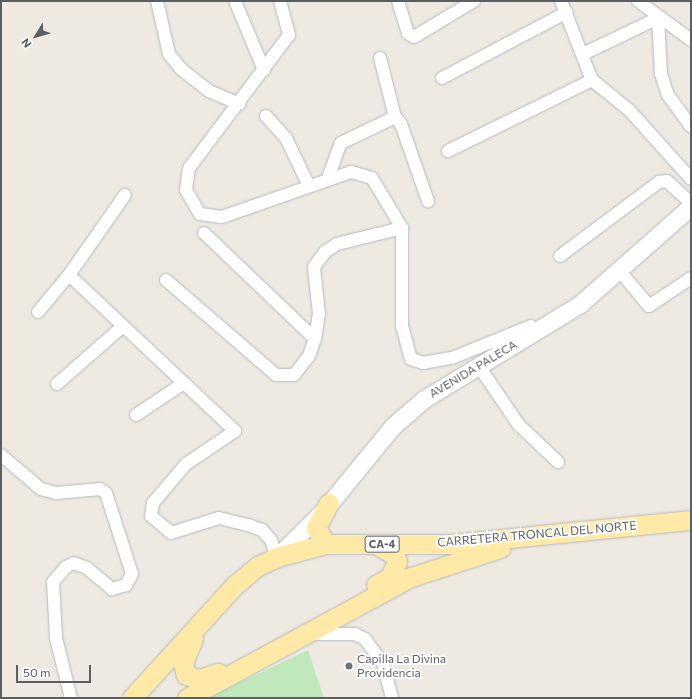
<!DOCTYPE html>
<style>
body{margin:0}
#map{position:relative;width:692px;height:699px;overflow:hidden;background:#eeeae1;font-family:Commissioner,sans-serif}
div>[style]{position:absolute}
.green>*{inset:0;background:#c0e8bc}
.roads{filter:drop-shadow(0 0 1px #b4b9bd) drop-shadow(0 0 1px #b4b9bd)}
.street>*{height:12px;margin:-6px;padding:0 6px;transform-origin:6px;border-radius:6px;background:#fff}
.secondary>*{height:17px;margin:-8.5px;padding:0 8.5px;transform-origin:8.5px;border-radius:8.5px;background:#fff}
.primary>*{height:19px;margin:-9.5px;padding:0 9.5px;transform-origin:9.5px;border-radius:9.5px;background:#ffe9a6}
.dots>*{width:11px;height:11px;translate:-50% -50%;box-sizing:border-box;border:2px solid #fff;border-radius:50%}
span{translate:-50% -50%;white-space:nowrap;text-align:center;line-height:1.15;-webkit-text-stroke:3.5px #fff;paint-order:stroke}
.shield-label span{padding:1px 3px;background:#fff;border:1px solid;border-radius:3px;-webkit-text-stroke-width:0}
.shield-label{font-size:11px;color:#5a5f64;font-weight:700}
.street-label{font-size:12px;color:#5a5f64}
.worship-label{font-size:12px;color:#5b616d}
.left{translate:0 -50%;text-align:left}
.frame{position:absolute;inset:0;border:2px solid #5a5f64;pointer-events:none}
.north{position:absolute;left:16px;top:16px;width:40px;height:40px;-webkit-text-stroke:3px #fff;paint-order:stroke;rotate:233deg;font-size:11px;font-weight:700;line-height:16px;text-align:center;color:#5a5f64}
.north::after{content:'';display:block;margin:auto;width:14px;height:18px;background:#5a5f64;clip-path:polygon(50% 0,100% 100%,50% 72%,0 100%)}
.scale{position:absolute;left:16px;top:665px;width:75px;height:18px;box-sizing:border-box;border:2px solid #5a5f64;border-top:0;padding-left:5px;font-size:12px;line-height:14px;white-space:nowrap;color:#5a5f64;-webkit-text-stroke:3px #fff;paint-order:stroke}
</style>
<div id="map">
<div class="green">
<div style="clip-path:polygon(308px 650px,324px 698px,207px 698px)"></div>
</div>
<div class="roads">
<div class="street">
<div style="left:157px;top:1px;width:54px;rotate:77.2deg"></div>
<div style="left:169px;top:54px;width:19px;rotate:51deg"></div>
<div style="left:181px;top:69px;width:36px;rotate:38deg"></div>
<div style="left:209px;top:91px;width:33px;rotate:23deg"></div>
<div style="left:235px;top:1px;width:75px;rotate:67.2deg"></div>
<div style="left:280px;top:1px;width:35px;rotate:75deg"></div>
<div style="left:289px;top:35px;width:166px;rotate:126.9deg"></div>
<div style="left:189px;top:168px;width:22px;rotate:98deg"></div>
<div style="left:186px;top:190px;width:28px;rotate:60deg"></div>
<div style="left:200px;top:214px;width:22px;rotate:8deg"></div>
<div style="left:222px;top:217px;width:137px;rotate:-19.2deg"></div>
<div style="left:351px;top:172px;width:22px;rotate:16deg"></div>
<div style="left:372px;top:178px;width:58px;rotate:59deg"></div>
<div style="left:402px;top:228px;width:98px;rotate:90deg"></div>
<div style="left:402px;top:326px;width:34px;rotate:75deg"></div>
<div style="left:411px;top:359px;width:13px;rotate:18deg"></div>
<div style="left:423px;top:363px;width:29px;rotate:-10deg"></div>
<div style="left:452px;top:358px;width:85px;rotate:-22.1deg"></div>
<div style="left:398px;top:1px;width:34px;rotate:73deg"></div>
<div style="left:408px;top:33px;width:7px;rotate:34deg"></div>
<div style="left:414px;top:37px;width:70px;rotate:-31deg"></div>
<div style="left:561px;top:1px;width:85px;rotate:68.6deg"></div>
<div style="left:592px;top:80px;width:49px;rotate:39.2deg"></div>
<div style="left:630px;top:111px;width:91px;rotate:48.1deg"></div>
<div style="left:638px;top:1px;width:66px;rotate:36.3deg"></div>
<div style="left:583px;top:54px;width:83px;rotate:-25.6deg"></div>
<div style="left:658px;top:18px;width:56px;rotate:86.9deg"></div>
<div style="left:661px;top:74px;width:22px;rotate:72deg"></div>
<div style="left:668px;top:95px;width:39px;rotate:54deg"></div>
<div style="left:380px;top:58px;width:61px;rotate:75.7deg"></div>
<div style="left:442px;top:78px;width:141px;rotate:-27.8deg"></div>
<div style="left:266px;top:116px;width:30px;rotate:48deg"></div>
<div style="left:286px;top:138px;width:53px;rotate:64.4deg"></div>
<div style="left:448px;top:151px;width:161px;rotate:-26.2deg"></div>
<div style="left:328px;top:178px;width:37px;rotate:-70deg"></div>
<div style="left:341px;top:143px;width:60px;rotate:-25.7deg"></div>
<div style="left:395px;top:117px;width:9px;rotate:49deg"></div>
<div style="left:401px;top:124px;width:82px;rotate:70.7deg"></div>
<div style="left:125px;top:195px;width:98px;rotate:125deg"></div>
<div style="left:69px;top:275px;width:228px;rotate:43.2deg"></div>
<div style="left:235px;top:431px;width:59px;rotate:146deg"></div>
<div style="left:186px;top:464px;width:51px;rotate:130.2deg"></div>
<div style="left:153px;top:503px;width:13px;rotate:99deg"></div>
<div style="left:151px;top:516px;width:26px;rotate:40deg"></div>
<div style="left:171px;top:533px;width:50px;rotate:-17.4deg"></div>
<div style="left:219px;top:518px;width:30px;rotate:14deg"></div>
<div style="left:248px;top:525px;width:15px;rotate:20deg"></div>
<div style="left:262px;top:530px;width:13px;rotate:48deg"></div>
<div style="left:271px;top:540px;width:18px;rotate:71deg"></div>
<div style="left:204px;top:233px;width:153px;rotate:43.7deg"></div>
<div style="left:560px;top:256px;width:124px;rotate:-36.8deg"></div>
<div style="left:659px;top:182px;width:8px;rotate:-7deg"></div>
<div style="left:667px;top:181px;width:33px;rotate:43deg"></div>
<div style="left:619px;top:270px;width:47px;rotate:50.2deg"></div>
<div style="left:649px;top:306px;width:50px;rotate:-33.7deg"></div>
<div style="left:166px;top:280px;width:145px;rotate:40.8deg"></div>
<div style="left:276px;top:375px;width:18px"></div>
<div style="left:294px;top:375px;width:24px;rotate:-52deg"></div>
<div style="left:309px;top:356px;width:18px;rotate:-71deg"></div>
<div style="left:315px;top:339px;width:25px;rotate:-81deg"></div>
<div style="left:319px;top:314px;width:47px;rotate:-96.1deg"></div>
<div style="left:314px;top:267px;width:19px;rotate:-54deg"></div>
<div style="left:325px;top:252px;width:14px;rotate:-34deg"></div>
<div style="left:337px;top:244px;width:67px;rotate:-13.8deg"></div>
<div style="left:38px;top:312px;width:48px;rotate:-50deg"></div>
<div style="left:478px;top:365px;width:73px;rotate:55.7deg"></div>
<div style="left:519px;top:425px;width:54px;rotate:43.5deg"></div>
<div style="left:57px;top:384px;width:88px;rotate:-41.3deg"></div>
<div style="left:136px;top:415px;width:58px;rotate:-33.7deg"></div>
<div style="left:1px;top:455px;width:52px;rotate:40.4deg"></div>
<div style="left:41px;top:489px;width:16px;rotate:15deg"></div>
<div style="left:56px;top:493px;width:44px;rotate:-5.2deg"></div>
<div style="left:100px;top:489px;width:7px;rotate:34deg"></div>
<div style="left:106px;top:493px;width:85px;rotate:72.2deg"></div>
<div style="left:132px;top:574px;width:13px;rotate:119deg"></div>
<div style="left:126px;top:585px;width:15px;rotate:164deg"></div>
<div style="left:112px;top:589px;width:33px;rotate:-140deg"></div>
<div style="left:87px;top:568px;width:14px;rotate:-159deg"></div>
<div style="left:74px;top:563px;width:9px;rotate:153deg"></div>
<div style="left:66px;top:567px;width:20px;rotate:131deg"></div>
<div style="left:53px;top:582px;width:56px;rotate:86.9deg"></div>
<div style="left:56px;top:638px;width:62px;rotate:76deg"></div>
<div style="left:310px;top:634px;width:45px"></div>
<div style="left:355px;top:634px;width:11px;rotate:27deg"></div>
<div style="left:365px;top:639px;width:31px;rotate:54deg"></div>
<div style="left:383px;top:664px;width:35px;rotate:75deg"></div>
</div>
<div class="secondary">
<div style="left:277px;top:557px;width:68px;rotate:-45deg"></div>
<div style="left:325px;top:509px;width:107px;rotate:-50.7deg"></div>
<div style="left:393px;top:426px;width:41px;rotate:-41.1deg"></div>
<div style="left:424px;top:399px;width:183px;rotate:-31.3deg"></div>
<div style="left:580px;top:304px;width:148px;rotate:-41.4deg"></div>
</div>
<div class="primary">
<div style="left:326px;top:544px;width:19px;rotate:-122deg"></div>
<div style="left:316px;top:528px;width:28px;rotate:-63deg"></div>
<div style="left:375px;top:544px;width:23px;rotate:29deg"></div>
<div style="left:395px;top:555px;width:7px;rotate:74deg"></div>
<div style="left:397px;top:562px;width:17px;rotate:115deg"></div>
<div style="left:390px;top:577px;width:16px;rotate:150deg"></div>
<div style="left:193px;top:639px;width:26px;rotate:113deg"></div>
<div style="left:183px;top:663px;width:12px;rotate:76deg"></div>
<div style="left:186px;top:675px;width:14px;rotate:17deg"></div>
<div style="left:199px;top:679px;width:20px;rotate:-18deg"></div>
<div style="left:132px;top:698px;width:153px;rotate:-47.7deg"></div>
<div style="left:235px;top:585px;width:30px;rotate:-40deg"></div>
<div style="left:258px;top:566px;width:21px;rotate:-25deg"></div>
<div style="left:277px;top:557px;width:51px;rotate:-14.9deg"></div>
<div style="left:326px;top:544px;width:124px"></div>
<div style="left:450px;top:544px;width:242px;rotate:-5.7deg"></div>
<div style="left:187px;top:698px;width:255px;rotate:-28.4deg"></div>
<div style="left:411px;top:577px;width:94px;rotate:-18deg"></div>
</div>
</div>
<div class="dots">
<div style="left:349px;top:666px;background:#6b7280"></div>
</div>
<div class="shield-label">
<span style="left:382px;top:544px">CA-4</span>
</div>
<div class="street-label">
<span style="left:473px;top:369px;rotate:-31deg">AVENIDA PALECA</span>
<span style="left:537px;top:534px;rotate:-5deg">CARRETERA TRONCAL DEL NORTE</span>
</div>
<div class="worship-label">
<span class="left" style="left:357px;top:666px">Capilla La Divina<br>Providencia</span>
</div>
<div class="frame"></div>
<div class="north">N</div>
<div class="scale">50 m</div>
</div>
